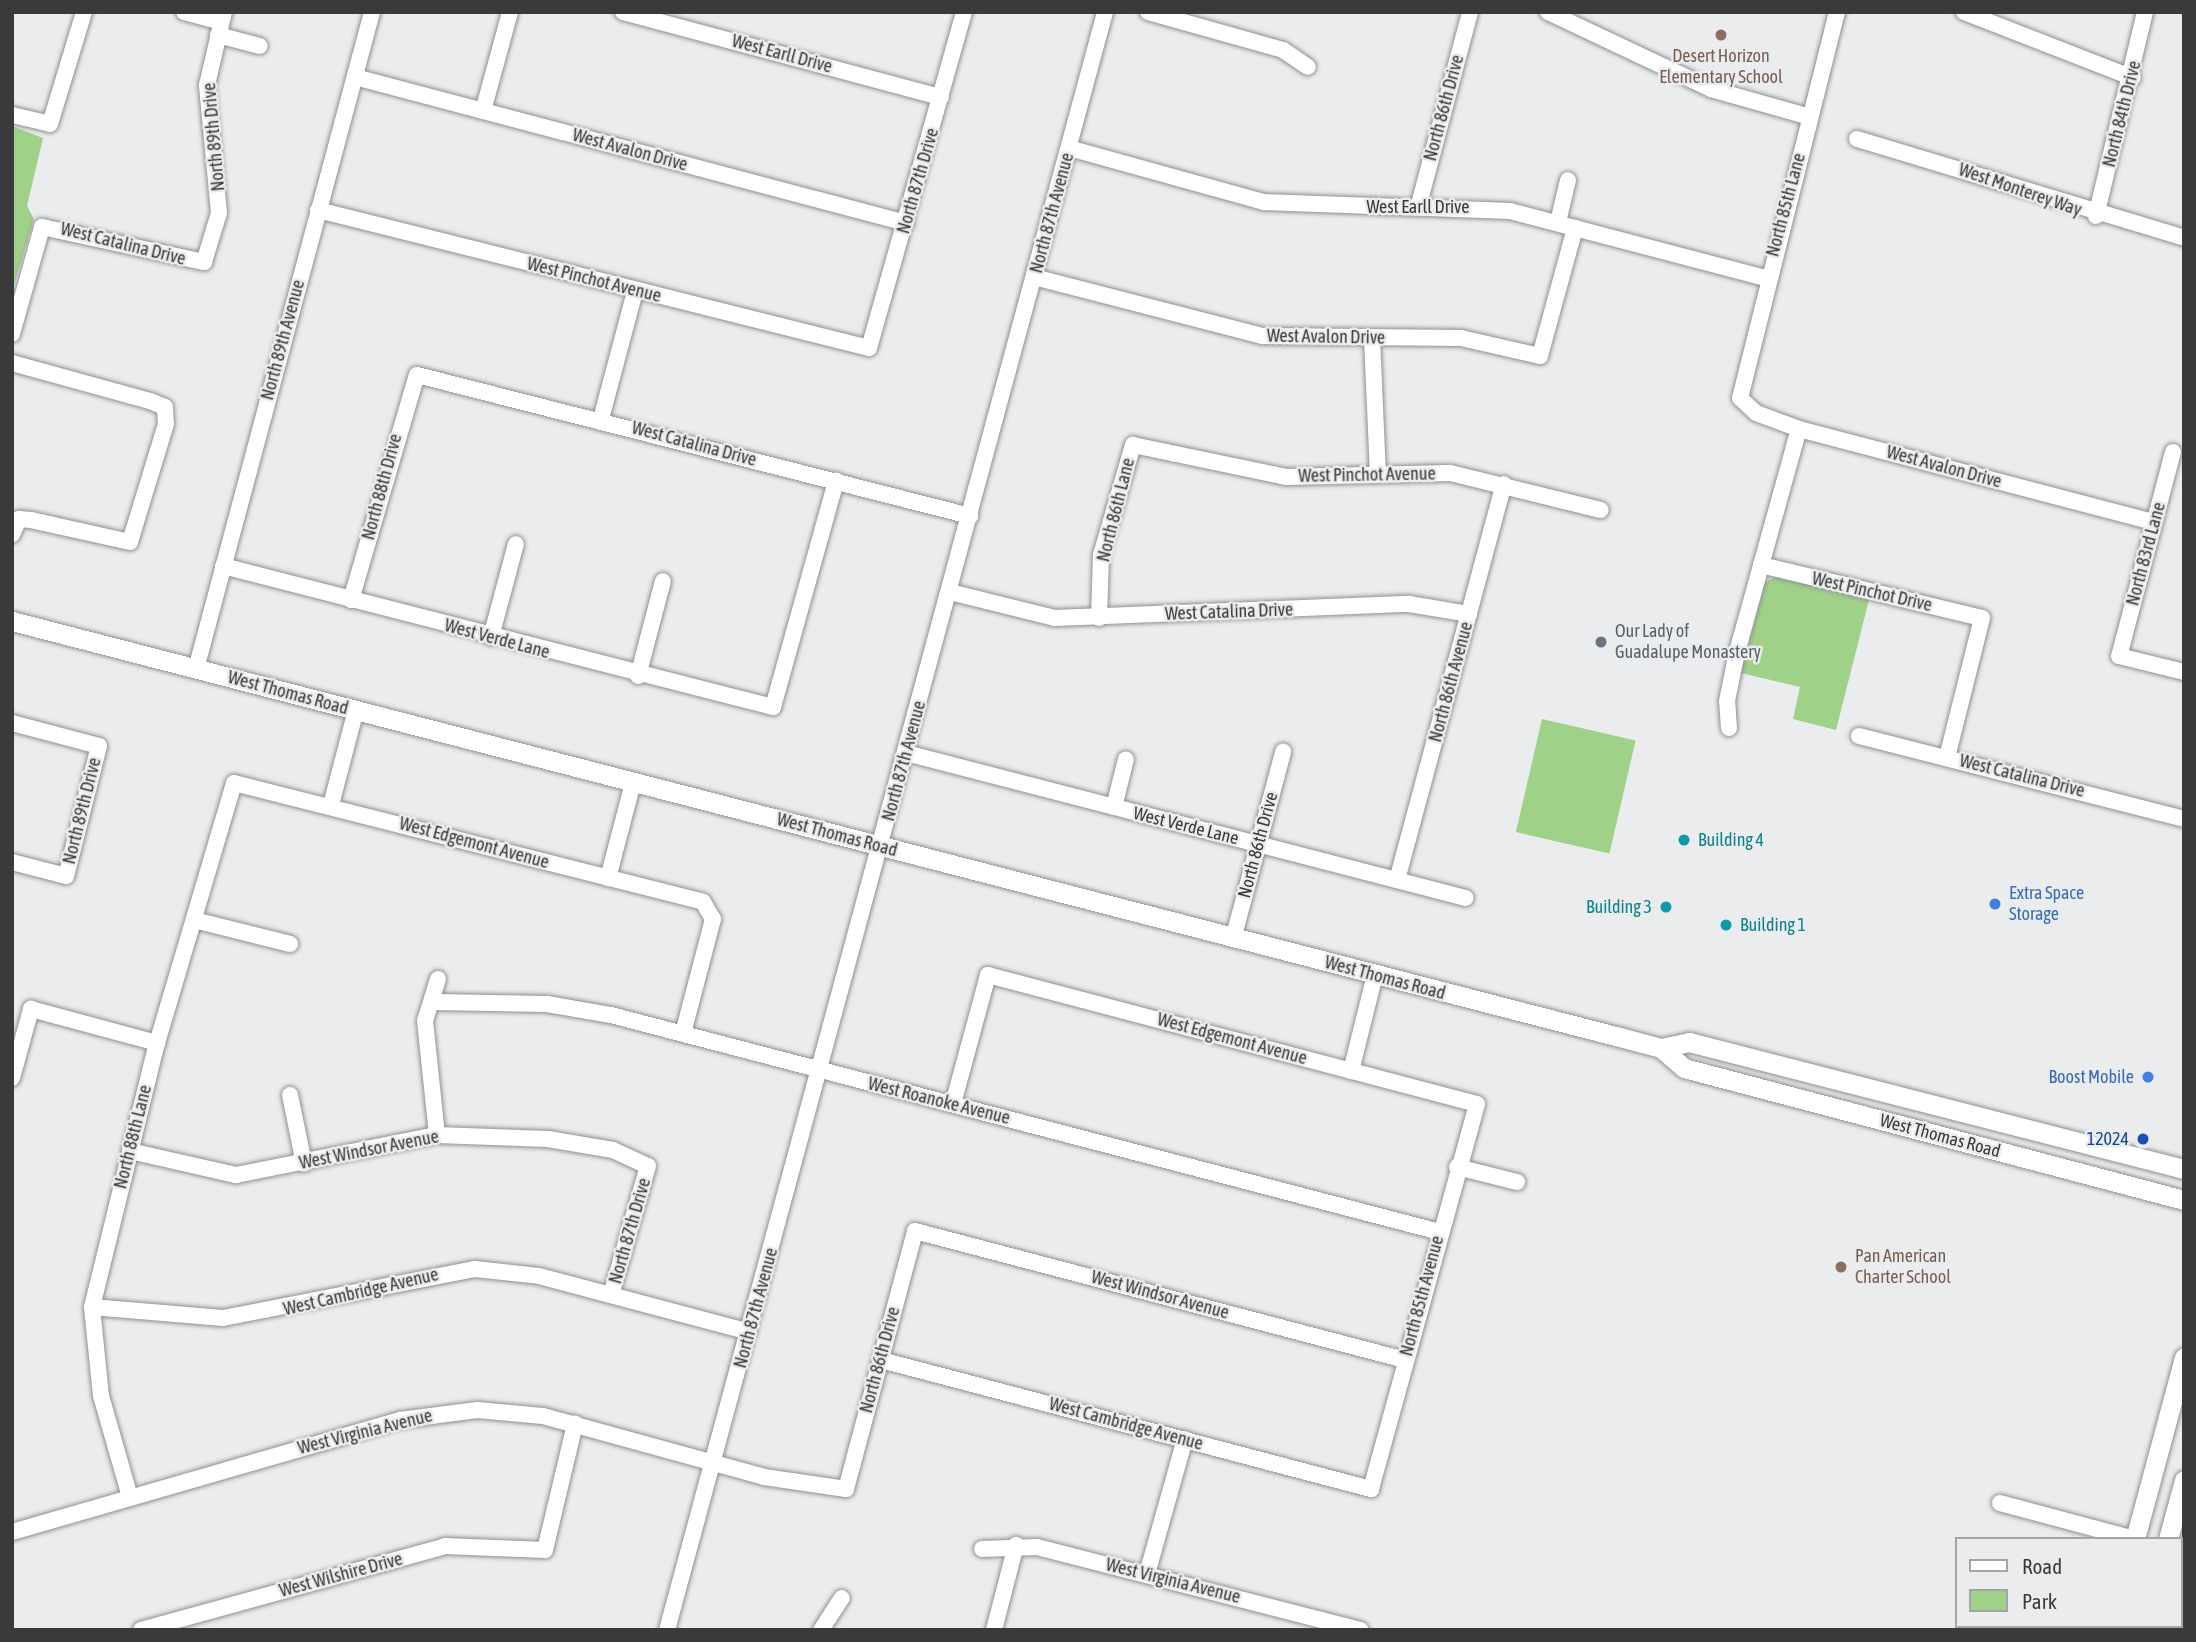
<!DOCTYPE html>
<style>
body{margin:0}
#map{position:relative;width:2196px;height:1642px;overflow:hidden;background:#eaeced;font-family:"Asap Condensed",sans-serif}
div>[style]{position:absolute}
.green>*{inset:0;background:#a0d189;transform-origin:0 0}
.roads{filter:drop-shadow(0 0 2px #8e9091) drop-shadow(0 0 2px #8e9091)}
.minor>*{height:16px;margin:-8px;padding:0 8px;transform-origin:8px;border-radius:8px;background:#fff}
.major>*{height:19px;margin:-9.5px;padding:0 9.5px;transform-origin:9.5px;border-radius:9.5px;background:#fff}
.dots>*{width:19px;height:19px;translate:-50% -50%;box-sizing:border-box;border:4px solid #eaeced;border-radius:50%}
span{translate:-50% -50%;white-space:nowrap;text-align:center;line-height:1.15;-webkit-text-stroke:5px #eaeced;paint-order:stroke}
.street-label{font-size:18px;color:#3a3a3b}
.education-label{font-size:18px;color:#785e54}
.left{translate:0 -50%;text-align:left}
.worship-label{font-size:18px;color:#5b616d}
.culture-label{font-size:18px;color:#0d838f}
.right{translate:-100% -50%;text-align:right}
.shop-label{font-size:18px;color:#366cbe}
.transit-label{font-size:18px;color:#164399}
.frame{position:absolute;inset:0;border:14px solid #3a3a3b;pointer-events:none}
.legend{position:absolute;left:1955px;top:1537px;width:228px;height:91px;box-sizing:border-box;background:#eaeced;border:2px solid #a4a5a6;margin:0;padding:9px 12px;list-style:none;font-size:21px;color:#3a3a3b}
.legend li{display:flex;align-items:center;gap:14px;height:35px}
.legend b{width:35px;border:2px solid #a4a5a6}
</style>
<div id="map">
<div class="green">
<div style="clip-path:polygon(12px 126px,43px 138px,27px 206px,34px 219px,12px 292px)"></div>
<div style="clip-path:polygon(1777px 576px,1869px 600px,1836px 730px,1793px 719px,1800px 687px,1741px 673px,1765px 582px)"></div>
<div style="left:1542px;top:719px;width:96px;height:116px;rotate:13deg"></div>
</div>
<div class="roads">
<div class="minor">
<div style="left:184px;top:12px;width:38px;rotate:15deg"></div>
<div style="left:623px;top:12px;width:329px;rotate:15deg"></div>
<div style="left:1148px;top:12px;width:140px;rotate:15.7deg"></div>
<div style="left:1283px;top:50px;width:30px;rotate:34deg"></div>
<div style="left:1548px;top:12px;width:180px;rotate:25.3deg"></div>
<div style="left:1711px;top:89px;width:103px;rotate:15.8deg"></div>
<div style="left:1837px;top:12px;width:398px;rotate:104.1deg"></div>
<div style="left:1740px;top:398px;width:22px;rotate:43deg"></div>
<div style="left:1756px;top:413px;width:46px;rotate:20.4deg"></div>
<div style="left:1799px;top:429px;width:367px;rotate:14.7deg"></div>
<div style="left:1964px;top:12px;width:181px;rotate:21.3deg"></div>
<div style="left:218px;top:35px;width:43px;rotate:14.7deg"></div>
<div style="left:355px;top:77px;width:570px;rotate:14.84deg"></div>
<div style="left:483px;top:111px;width:103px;rotate:-74.7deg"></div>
<div style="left:12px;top:115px;width:39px;rotate:13deg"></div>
<div style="left:50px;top:124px;width:117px;rotate:-73.1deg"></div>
<div style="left:1857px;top:139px;width:342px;rotate:16.8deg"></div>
<div style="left:1069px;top:148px;width:202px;rotate:15.5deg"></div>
<div style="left:1264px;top:202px;width:246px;rotate:2.1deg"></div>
<div style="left:1510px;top:211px;width:264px;rotate:14.7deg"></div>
<div style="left:1419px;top:204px;width:199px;rotate:-75.1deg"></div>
<div style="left:318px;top:210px;width:568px;rotate:14.06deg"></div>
<div style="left:869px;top:348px;width:349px;rotate:-74.2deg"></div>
<div style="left:2096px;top:216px;width:210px;rotate:-76.5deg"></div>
<div style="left:1558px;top:222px;width:43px;rotate:-76.6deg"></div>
<div style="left:1034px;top:277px;width:236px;rotate:14.5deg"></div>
<div style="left:1262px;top:336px;width:199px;rotate:0.6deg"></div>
<div style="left:1461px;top:338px;width:81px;rotate:12.8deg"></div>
<div style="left:1540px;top:356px;width:133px;rotate:-74.7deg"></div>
<div style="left:12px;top:334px;width:111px;rotate:-74.3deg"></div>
<div style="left:42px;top:227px;width:166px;rotate:12.2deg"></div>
<div style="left:204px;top:262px;width:51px;rotate:-73deg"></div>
<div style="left:219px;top:213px;width:129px;rotate:-95.4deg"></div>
<div style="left:207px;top:85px;width:75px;rotate:-76.9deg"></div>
<div style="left:1372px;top:338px;width:136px;rotate:87.5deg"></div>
<div style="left:12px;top:363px;width:143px;rotate:15.4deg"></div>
<div style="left:150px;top:401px;width:16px;rotate:22deg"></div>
<div style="left:165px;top:407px;width:17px;rotate:87deg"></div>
<div style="left:166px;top:424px;width:123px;rotate:107deg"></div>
<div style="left:130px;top:542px;width:101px;rotate:-167.5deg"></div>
<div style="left:31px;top:520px;width:12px;rotate:-175deg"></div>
<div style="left:19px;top:519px;width:17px;rotate:114deg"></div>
<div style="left:601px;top:419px;width:132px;rotate:-75.1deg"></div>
<div style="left:2173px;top:452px;width:211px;rotate:104.8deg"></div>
<div style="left:2119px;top:656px;width:67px;rotate:13.8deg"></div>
<div style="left:1761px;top:565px;width:227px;rotate:13.5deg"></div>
<div style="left:1982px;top:618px;width:143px;rotate:104.1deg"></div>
<div style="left:223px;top:566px;width:568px;rotate:14.38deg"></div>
<div style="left:773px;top:707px;width:235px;rotate:-74.4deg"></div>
<div style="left:950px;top:592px;width:108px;rotate:13.9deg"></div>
<div style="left:1055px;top:618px;width:354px;rotate:-2.3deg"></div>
<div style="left:1409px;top:604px;width:61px;rotate:9.5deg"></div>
<div style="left:351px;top:600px;width:234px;rotate:-73.7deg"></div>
<div style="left:417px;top:375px;width:571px;rotate:14.3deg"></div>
<div style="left:1099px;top:618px;width:63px;rotate:-88.2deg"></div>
<div style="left:1101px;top:555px;width:115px;rotate:-73.8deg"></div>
<div style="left:1133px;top:445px;width:156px;rotate:11.8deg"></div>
<div style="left:1286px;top:477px;width:164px;rotate:-1.4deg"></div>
<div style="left:1450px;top:473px;width:155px;rotate:13.8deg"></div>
<div style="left:491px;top:637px;width:96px;rotate:-75deg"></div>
<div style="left:196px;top:669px;width:680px;rotate:-75deg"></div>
<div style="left:638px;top:676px;width:98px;rotate:-75.3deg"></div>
<div style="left:12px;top:723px;width:90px;rotate:14.8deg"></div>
<div style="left:99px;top:746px;width:134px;rotate:104.2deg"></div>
<div style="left:66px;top:876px;width:56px;rotate:-165.5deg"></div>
<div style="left:1729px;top:728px;width:27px;rotate:-94deg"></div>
<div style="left:1727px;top:701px;width:50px;rotate:-78.5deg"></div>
<div style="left:1737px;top:652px;width:231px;rotate:-74.5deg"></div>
<div style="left:1859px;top:736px;width:335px;rotate:14.3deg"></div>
<div style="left:906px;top:753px;width:578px;rotate:14.52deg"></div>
<div style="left:331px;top:805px;width:98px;rotate:-75.3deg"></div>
<div style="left:1114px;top:807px;width:49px;rotate:-76deg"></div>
<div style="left:608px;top:878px;width:98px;rotate:-75.3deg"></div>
<div style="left:1397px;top:880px;width:410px;rotate:-74.9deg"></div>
<div style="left:194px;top:920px;width:99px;rotate:14deg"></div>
<div style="left:1233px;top:939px;width:194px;rotate:-75deg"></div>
<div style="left:433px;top:1002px;width:114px;rotate:1deg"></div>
<div style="left:547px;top:1004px;width:65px;rotate:9.8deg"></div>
<div style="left:611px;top:1015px;width:857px;rotate:14.67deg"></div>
<div style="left:1351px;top:1071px;width:99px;rotate:-76deg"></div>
<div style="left:12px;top:1078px;width:72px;rotate:-74.6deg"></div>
<div style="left:31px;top:1009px;width:131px;rotate:15.1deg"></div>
<div style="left:290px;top:1095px;width:70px;rotate:78.5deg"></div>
<div style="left:437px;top:1135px;width:115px;rotate:-96deg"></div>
<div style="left:425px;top:1021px;width:44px;rotate:-72.8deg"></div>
<div style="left:130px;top:1151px;width:109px;rotate:12.8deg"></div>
<div style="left:236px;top:1175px;width:205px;rotate:-11.3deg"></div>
<div style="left:437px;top:1135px;width:111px;rotate:2.1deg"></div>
<div style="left:548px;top:1139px;width:66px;rotate:9.6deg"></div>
<div style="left:613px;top:1150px;width:38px;rotate:25deg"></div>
<div style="left:648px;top:1166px;width:134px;rotate:106deg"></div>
<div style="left:1457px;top:1167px;width:62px;rotate:14deg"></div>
<div style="left:92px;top:1307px;width:131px;rotate:4.8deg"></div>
<div style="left:223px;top:1318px;width:257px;rotate:-11deg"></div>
<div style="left:475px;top:1269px;width:64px;rotate:6.2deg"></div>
<div style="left:539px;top:1276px;width:217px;rotate:14.9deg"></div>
<div style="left:881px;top:1360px;width:507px;rotate:14.75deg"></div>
<div style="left:1371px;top:1489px;width:399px;rotate:-74.6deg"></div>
<div style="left:1477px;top:1104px;width:506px;rotate:-165.22deg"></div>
<div style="left:988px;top:975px;width:134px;rotate:105.2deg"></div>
<div style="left:130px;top:1497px;width:105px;rotate:-106deg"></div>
<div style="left:101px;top:1396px;width:89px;rotate:-95.8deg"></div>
<div style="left:92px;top:1307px;width:272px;rotate:-76.2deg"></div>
<div style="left:157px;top:1043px;width:271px;rotate:-73.5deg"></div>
<div style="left:234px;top:783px;width:484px;rotate:14.2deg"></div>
<div style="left:703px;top:902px;width:20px;rotate:60deg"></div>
<div style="left:713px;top:919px;width:118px;rotate:104.7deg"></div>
<div style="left:2000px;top:1503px;width:139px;rotate:15deg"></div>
<div style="left:12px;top:1532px;width:404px;rotate:-16.1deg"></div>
<div style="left:400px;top:1420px;width:78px;rotate:-7.4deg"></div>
<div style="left:477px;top:1410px;width:66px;rotate:5.2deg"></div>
<div style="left:543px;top:1416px;width:229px;rotate:15.4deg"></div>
<div style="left:764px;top:1477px;width:83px;rotate:8.3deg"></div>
<div style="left:846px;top:1489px;width:267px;rotate:-75deg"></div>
<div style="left:915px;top:1231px;width:507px;rotate:14.75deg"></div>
<div style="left:982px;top:1549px;width:55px;rotate:-2.1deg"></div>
<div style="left:1037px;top:1547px;width:334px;rotate:14.4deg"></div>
<div style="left:1147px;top:1574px;width:140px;rotate:-74.3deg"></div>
<div style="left:141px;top:1630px;width:315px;rotate:-15.4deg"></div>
<div style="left:445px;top:1546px;width:100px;rotate:2.3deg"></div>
<div style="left:545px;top:1550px;width:130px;rotate:-76.6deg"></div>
<div style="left:667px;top:1630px;width:1676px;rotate:-74.85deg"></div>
<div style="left:821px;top:1630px;width:38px;rotate:-57deg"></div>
<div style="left:994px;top:1630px;width:88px;rotate:-75.5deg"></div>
<div style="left:2180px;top:1630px;width:16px;rotate:-76deg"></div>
</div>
<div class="major">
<div style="left:12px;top:621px;width:1657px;rotate:14.51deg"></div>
<div style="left:1616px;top:1036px;width:47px;rotate:14.9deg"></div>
<div style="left:1661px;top:1048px;width:30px;rotate:41deg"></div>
<div style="left:1684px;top:1068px;width:517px;rotate:14.79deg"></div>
<div style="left:1661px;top:1048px;width:29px;rotate:-12deg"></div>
<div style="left:1689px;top:1042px;width:511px;rotate:14.39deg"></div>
<div style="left:2135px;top:1539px;width:188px;rotate:-74.9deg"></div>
<div style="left:2168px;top:1539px;width:61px;rotate:-74.8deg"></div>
<div style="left:2113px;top:1630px;width:4px;rotate:-76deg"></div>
<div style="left:2146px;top:1630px;width:4px;rotate:-76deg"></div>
</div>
</div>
<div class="dots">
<div style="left:1721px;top:35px;background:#8d6e63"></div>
<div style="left:1601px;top:642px;background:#6b7280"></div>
<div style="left:1684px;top:840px;background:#0f9aa8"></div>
<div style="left:1995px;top:904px;background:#3f7fe0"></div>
<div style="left:1666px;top:907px;background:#0f9aa8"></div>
<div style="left:1726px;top:925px;background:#0f9aa8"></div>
<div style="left:2148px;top:1077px;background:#3f7fe0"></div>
<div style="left:2143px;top:1139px;background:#1a4fb4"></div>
<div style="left:1841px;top:1267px;background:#8d6e63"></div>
</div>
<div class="street-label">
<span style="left:782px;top:54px;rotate:15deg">West Earll Drive</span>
<span style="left:1444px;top:108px;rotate:-75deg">North 86th Drive</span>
<span style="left:2122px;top:114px;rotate:-76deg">North 84th Drive</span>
<span style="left:214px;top:137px;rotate:-95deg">North 89th Drive</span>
<span style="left:630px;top:150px;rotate:15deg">West Avalon Drive</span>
<span style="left:918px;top:181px;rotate:-74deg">North 87th Drive</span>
<span style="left:2020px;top:190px;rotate:19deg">West Monterey Way</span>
<span style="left:1786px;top:205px;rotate:-75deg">North 85th Lane</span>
<span style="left:1418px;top:207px">West Earll Drive</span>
<span style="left:1052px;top:213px;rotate:-75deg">North 87th Avenue</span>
<span style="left:123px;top:244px;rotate:14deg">West Catalina Drive</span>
<span style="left:594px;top:280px;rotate:14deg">West Pinchot Avenue</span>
<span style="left:1326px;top:337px;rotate:1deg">West Avalon Drive</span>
<span style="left:283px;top:340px;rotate:-75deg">North 89th Avenue</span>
<span style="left:694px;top:444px;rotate:15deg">West Catalina Drive</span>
<span style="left:1944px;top:467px;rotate:15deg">West Avalon Drive</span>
<span style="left:1367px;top:475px;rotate:-1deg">West Pinchot Avenue</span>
<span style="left:382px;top:487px;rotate:-75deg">North 88th Drive</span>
<span style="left:1116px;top:510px;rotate:-76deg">North 86th Lane</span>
<span style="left:2146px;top:554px;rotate:-75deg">North 83rd Lane</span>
<span style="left:1872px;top:592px;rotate:13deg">West Pinchot Drive</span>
<span style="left:1229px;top:612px;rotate:-2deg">West Catalina Drive</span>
<span style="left:497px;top:639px;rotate:15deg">West Verde Lane</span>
<span style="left:1451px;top:682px;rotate:-75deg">North 86th Avenue</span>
<span style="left:288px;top:693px;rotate:15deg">West Thomas Road</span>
<span style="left:904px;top:761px;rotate:-75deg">North 87th Avenue</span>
<span style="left:2022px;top:776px;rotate:14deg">West Catalina Drive</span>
<span style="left:82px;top:811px;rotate:-76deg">North 89th Drive</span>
<span style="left:1186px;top:826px;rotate:14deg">West Verde Lane</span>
<span style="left:837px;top:835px;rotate:15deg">West Thomas Road</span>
<span style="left:474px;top:843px;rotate:15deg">West Edgemont Avenue</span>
<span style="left:1258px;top:845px;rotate:-75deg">North 86th Drive</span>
<span style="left:1385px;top:978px;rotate:15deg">West Thomas Road</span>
<span style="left:1232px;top:1039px;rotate:15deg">West Edgemont Avenue</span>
<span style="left:939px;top:1101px;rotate:14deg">West Roanoke Avenue</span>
<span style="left:1940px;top:1136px;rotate:15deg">West Thomas Road</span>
<span style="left:133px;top:1137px;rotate:-76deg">North 88th Lane</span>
<span style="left:369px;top:1150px;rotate:-11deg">West Windsor Avenue</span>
<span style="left:630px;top:1231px;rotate:-74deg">North 87th Drive</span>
<span style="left:361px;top:1292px;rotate:-13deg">West Cambridge Avenue</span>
<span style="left:1160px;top:1295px;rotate:15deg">West Windsor Avenue</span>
<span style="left:1422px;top:1296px;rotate:-75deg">North 85th Avenue</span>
<span style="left:756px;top:1308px;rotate:-75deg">North 87th Avenue</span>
<span style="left:880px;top:1360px;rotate:-75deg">North 86th Drive</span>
<span style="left:1126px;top:1424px;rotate:15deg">West Cambridge Avenue</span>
<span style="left:365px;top:1432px;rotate:-14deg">West Virginia Avenue</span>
<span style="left:341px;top:1575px;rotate:-15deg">West Wilshire Drive</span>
<span style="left:1173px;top:1581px;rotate:14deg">West Virginia Avenue</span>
</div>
<div class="education-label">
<span style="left:1721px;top:67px">Desert Horizon<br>Elementary School</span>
<span class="left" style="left:1855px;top:1267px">Pan American<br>Charter School</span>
</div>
<div class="worship-label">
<span class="left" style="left:1615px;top:642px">Our Lady of<br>Guadalupe Monastery</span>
</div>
<div class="culture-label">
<span class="left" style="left:1698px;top:840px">Building 4</span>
<span class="right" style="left:1652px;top:907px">Building 3</span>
<span class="left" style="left:1740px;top:925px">Building 1</span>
</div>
<div class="shop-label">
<span class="left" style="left:2009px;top:904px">Extra Space<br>Storage</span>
<span class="right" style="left:2134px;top:1077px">Boost Mobile</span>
</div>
<div class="transit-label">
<span class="right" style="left:2129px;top:1139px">12024</span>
</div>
<div class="frame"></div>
<ul class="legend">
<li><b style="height:9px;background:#fff"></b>Road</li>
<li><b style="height:19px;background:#a0d189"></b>Park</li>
</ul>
</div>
